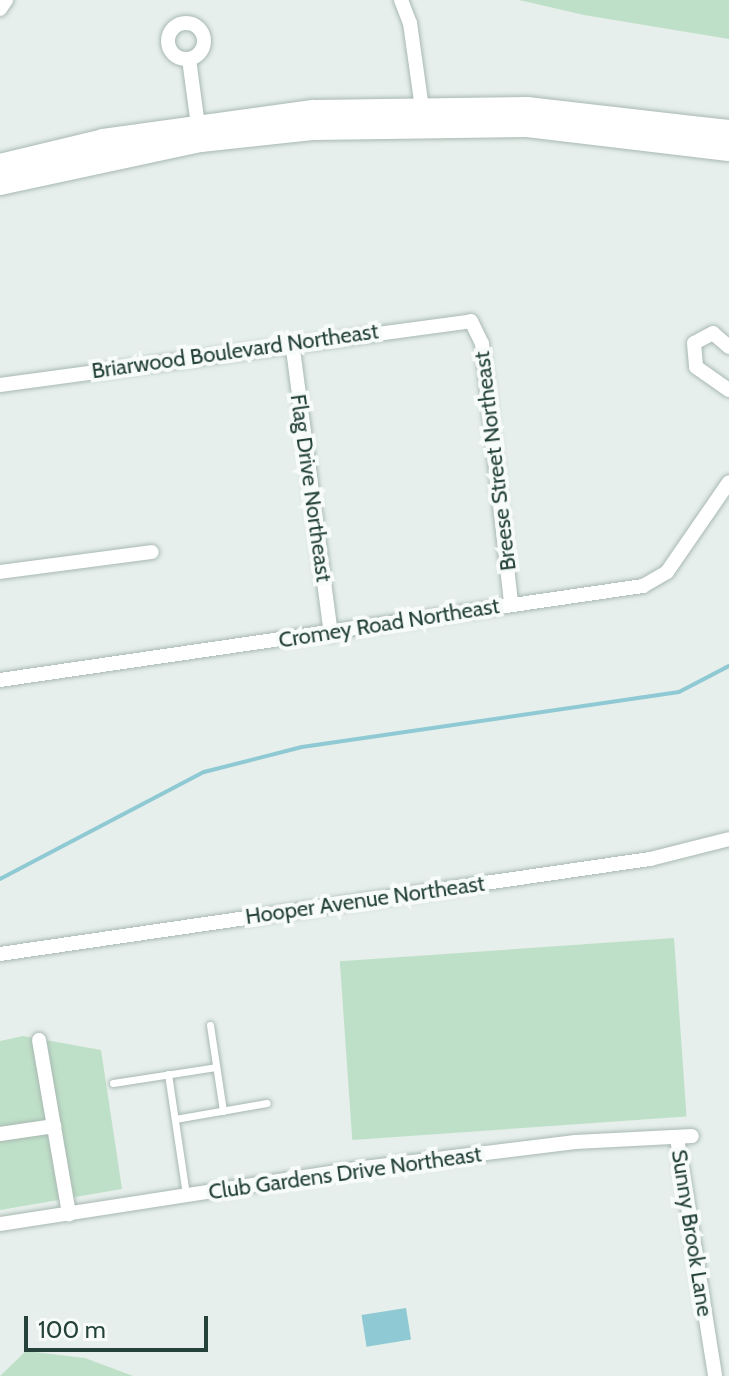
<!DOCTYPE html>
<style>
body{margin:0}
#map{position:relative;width:729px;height:1376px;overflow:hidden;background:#e6efeb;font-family:Cabin,sans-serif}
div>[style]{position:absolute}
.green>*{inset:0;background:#bfe0c8;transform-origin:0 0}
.water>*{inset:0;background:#8ec9d4;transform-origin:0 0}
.stream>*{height:4px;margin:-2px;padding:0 2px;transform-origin:2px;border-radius:2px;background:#8ec9d4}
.roads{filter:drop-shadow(0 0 2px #a8b8b2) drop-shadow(0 0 2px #a8b8b2)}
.lane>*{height:7px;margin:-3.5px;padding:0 3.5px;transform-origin:3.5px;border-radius:3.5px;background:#fff}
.street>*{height:14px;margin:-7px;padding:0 7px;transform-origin:7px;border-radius:7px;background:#fff}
.street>.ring{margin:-7px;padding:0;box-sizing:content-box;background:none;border:14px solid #fff;border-radius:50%}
.secondary>*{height:22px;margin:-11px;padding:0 11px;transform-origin:11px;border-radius:11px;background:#fff}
span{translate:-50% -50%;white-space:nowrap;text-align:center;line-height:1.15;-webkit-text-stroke:8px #f7fbf9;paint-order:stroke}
.street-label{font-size:22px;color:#24423a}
.scale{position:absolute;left:24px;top:1316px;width:184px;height:36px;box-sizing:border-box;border:4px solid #24423a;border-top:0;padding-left:10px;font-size:24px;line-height:28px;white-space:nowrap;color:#24423a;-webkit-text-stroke:6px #f7fbf9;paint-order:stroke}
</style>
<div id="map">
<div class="green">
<div style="clip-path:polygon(519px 0,729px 0,729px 39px,584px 15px)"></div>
<div style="left:674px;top:938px;width:179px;height:335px;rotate:86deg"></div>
<div style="clip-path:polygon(23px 1036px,101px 1050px,122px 1189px,0 1210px,0 1041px)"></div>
<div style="clip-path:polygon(26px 1351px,85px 1358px,133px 1376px,0 1376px)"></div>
</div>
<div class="water">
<div style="left:406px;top:1308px;width:32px;height:45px;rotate:81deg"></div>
</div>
<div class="stream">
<div style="left:0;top:879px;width:230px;rotate:-27.7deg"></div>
<div style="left:204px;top:772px;width:101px;rotate:-14.3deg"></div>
<div style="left:302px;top:747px;width:381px;rotate:-8.3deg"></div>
<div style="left:679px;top:692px;width:56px;rotate:-27.5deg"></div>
</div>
<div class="roads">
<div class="lane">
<div style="left:210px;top:1025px;width:87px;rotate:81.4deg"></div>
<div style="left:168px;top:1074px;width:122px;rotate:81.5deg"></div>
<div style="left:113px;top:1083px;width:104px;rotate:-8.8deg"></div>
<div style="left:175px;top:1119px;width:93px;rotate:-9.9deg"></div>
</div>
<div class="street">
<div style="left:401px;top:0;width:25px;rotate:69deg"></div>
<div style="left:410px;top:23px;width:94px;rotate:82deg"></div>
<div style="left:0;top:9px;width:11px;rotate:-56deg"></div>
<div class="ring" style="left:168px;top:23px;width:22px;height:22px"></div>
<div style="left:189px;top:59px;width:75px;rotate:82.3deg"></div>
<div style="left:292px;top:342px;width:295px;rotate:82.4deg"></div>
<div style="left:729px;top:347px;width:21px;rotate:-139deg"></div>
<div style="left:713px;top:333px;width:21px;rotate:152deg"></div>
<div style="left:694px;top:343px;width:24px;rotate:85deg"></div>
<div style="left:696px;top:367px;width:40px;rotate:34.9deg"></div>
<div style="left:0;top:385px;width:475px;rotate:-7.7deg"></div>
<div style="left:471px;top:321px;width:25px;rotate:64deg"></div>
<div style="left:482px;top:344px;width:261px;rotate:83.6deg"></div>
<div style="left:0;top:572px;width:153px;rotate:-7.5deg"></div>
<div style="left:0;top:680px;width:650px;rotate:-8.32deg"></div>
<div style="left:643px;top:586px;width:28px;rotate:-30deg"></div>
<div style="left:667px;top:572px;width:109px;rotate:-55.4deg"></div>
<div style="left:0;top:954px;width:657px;rotate:-8.32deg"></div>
<div style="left:650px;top:859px;width:81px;rotate:-14.2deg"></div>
<div style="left:39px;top:1040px;width:177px;rotate:80.2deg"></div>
<div style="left:0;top:1134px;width:55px;rotate:-8.4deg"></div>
<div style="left:677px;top:1138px;width:241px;rotate:80.9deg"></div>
<div style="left:0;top:1224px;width:360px;rotate:-8.8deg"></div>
<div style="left:356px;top:1169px;width:221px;rotate:-7deg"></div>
<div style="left:575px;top:1142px;width:117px;rotate:-2.9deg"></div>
</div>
<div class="secondary">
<div style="left:0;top:165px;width:106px;rotate:-13.6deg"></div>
<div style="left:103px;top:140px;width:212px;rotate:-7.9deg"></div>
<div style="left:313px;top:111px;width:214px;rotate:-0.8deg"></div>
<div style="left:527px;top:108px;width:203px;rotate:6.5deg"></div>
<div style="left:0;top:184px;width:206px;rotate:-12.1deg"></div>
<div style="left:201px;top:141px;width:114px;rotate:-6.1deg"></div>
<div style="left:314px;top:129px;width:213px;rotate:-0.8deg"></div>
<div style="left:527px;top:126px;width:203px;rotate:6.8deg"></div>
</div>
</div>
<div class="street-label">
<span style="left:235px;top:351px;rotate:-8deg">Briarwood Boulevard Northeast</span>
<span style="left:495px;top:461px;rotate:-97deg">Breese Street Northeast</span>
<span style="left:311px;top:488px;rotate:82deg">Flag Drive Northeast</span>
<span style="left:389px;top:623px;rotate:-9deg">Cromey Road Northeast</span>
<span style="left:365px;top:900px;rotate:-8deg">Hooper Avenue Northeast</span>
<span style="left:345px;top:1173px;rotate:-8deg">Club Gardens Drive Northeast</span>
<span style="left:692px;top:1233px;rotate:81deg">Sunny Brook Lane</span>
</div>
<div class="scale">100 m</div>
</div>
